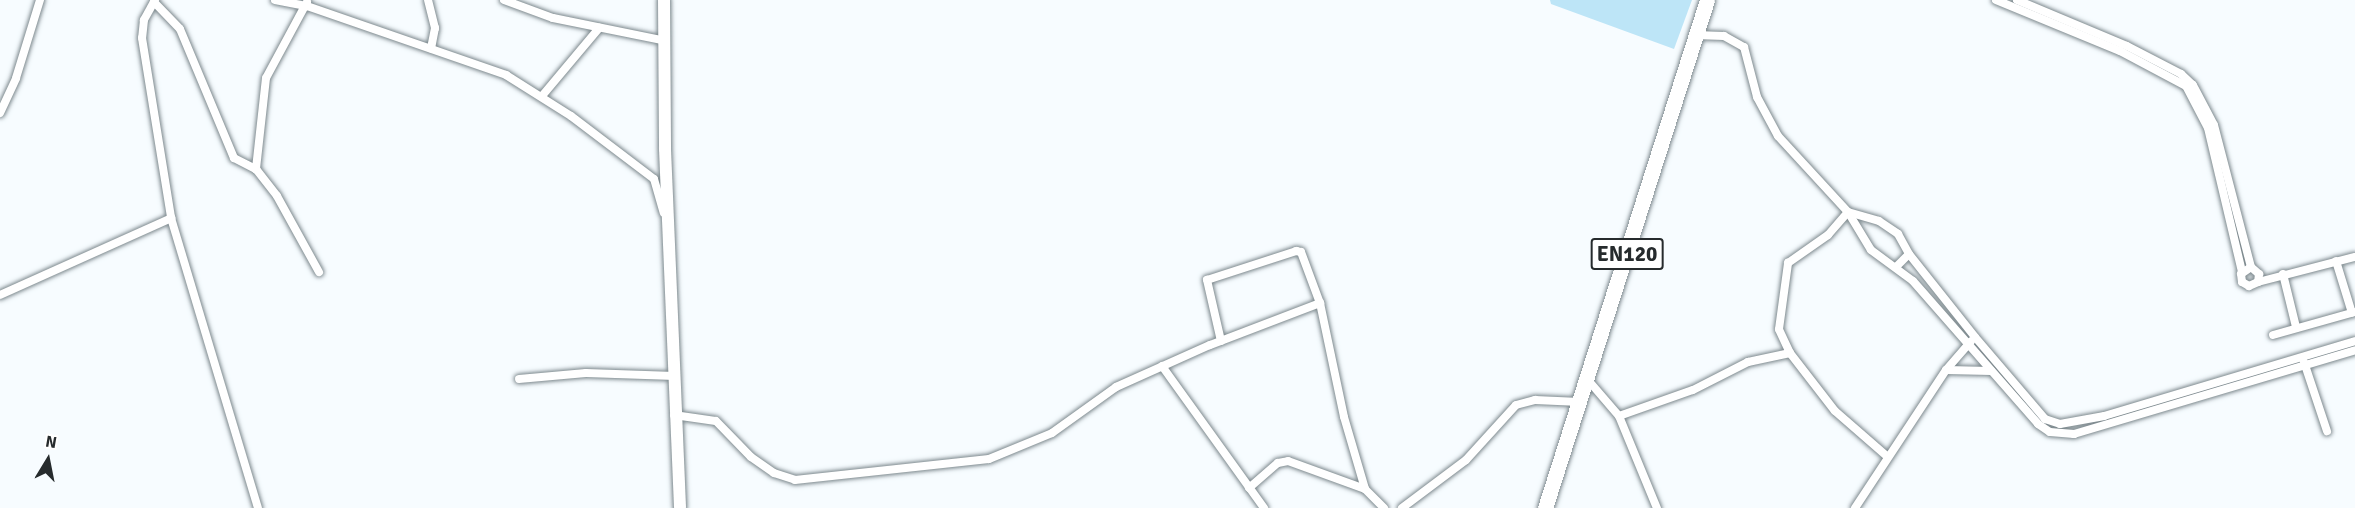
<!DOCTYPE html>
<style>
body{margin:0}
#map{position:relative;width:2355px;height:508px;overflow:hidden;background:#f7fcff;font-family:Signika,sans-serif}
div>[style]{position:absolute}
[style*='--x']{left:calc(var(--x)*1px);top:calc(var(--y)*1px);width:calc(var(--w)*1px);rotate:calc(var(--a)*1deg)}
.green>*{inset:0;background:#bde5f7}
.roads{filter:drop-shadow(0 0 2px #7d898e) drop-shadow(0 0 2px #7d898e)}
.street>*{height:8px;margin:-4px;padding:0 4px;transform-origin:4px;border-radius:4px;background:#fff}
.secondary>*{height:12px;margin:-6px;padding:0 6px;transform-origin:6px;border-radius:6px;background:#fff}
.highway>*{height:15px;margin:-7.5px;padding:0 7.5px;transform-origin:7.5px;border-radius:7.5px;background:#fff}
span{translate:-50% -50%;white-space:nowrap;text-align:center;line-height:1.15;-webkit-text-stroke:4.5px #fff;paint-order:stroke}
.shield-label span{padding:2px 4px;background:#fff;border:2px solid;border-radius:4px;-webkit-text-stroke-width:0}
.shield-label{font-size:21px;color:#262b2d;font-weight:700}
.north{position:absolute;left:18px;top:430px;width:60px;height:60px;-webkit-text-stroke:4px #fff;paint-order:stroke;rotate:10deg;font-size:16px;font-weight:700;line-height:24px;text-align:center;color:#262b2d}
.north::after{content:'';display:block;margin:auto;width:21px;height:27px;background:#262b2d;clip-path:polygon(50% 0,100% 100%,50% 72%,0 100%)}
</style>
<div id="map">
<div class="green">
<i style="clip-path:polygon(1550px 0,1692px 0,1674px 49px,1551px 4px)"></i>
</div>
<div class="roads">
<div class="street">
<i style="--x:155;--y:0;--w:23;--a:119"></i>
<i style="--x:144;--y:20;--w:18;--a:96"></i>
<i style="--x:142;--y:38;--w:182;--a:80.8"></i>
<i style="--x:171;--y:218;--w:303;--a:73.3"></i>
<i style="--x:275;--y:0;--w:33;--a:11"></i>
<i style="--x:307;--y:6;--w:211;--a:19.1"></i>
<i style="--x:506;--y:75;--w:77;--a:32.2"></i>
<i style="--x:571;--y:116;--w:104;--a:37.2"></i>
<i style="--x:654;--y:179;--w:35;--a:74"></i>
<i style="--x:428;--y:0;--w:29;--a:76"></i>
<i style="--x:435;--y:28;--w:21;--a:101"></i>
<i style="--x:504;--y:0;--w:52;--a:20.2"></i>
<i style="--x:553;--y:18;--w:115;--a:11.5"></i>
<i style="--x:1996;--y:0;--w:134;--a:22.4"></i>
<i style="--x:2120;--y:51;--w:75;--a:27.9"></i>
<i style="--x:2186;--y:86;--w:47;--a:62.4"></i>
<i style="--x:2208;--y:128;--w:148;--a:76.7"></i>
<i style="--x:2017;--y:0;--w:119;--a:22.7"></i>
<i style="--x:2127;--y:46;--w:61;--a:27.4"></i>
<i style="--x:2181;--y:74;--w:16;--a:43"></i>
<i style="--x:2193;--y:85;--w:45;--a:62.3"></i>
<i style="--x:2214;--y:125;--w:147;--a:75.4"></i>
<i style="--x:2251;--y:267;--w:11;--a:41"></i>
<i style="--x:2259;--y:274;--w:8;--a:97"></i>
<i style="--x:2258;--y:282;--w:10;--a:156"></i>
<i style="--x:2249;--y:286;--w:8;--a:-150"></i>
<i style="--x:2242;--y:282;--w:8;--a:-97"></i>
<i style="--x:2241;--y:274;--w:12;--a:-35"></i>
<i style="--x:154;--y:2;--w:37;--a:46"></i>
<i style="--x:180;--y:29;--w:140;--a:67.3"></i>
<i style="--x:234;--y:158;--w:25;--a:27"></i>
<i style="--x:307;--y:2;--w:86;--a:118.3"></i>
<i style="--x:266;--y:78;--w:92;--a:96.3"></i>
<i style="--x:256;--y:169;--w:34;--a:52"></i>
<i style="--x:277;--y:196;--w:87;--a:61.1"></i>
<i style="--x:1695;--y:35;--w:29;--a:2"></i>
<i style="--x:1724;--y:36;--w:23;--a:29"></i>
<i style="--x:1744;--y:47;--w:52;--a:75.4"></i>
<i style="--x:1757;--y:97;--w:44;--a:61.7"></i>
<i style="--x:1778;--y:136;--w:103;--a:47.4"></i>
<i style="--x:1848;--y:212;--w:44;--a:58.8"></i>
<i style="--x:1871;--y:250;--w:52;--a:36.4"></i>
<i style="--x:1913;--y:281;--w:190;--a:48.8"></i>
<i style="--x:2038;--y:424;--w:14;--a:34"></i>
<i style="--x:2050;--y:432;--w:24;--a:5"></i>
<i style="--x:2074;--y:434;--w:293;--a:-16.6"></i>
<i style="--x:542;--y:96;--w:89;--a:-50"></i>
<i style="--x:0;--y:113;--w:38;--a:-65"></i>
<i style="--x:16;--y:78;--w:82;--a:-72.9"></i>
<i style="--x:1848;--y:212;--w:32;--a:16"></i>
<i style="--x:1879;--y:221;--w:23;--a:34"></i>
<i style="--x:1898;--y:234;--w:23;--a:61"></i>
<i style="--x:1909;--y:254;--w:106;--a:51.5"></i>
<i style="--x:1975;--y:337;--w:108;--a:49.5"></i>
<i style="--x:2045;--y:419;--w:16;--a:18"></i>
<i style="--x:2060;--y:424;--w:45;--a:-10.3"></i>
<i style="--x:2104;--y:416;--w:262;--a:-16.6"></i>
<i style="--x:2336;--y:261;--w:54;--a:72.9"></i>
<i style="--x:1896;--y:267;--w:18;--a:-45"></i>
<i style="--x:2283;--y:274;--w:55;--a:76.2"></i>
<i style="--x:2258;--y:282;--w:100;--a:-14.5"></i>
<i style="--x:0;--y:295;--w:188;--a:-24.2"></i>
<i style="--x:2273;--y:335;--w:85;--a:-15.7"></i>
<i style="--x:1221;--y:341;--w:63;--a:-102.9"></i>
<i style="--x:1207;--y:280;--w:94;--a:-18"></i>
<i style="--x:1296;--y:251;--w:5;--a:11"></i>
<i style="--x:1301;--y:252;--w:54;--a:69.6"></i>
<i style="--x:1320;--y:303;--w:116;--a:78.1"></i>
<i style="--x:1344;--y:417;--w:75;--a:73.7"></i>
<i style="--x:1790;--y:353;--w:26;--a:-115"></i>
<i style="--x:1779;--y:329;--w:67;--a:-82.2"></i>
<i style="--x:1788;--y:263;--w:49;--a:-35"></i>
<i style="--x:1828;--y:235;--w:30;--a:-49"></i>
<i style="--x:2304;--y:362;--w:73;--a:71.6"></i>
<i style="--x:1162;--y:366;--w:175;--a:54.3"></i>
<i style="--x:1946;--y:370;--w:45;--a:1.3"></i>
<i style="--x:519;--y:379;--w:67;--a:-5.1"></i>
<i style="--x:586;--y:373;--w:89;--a:1.9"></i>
<i style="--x:1588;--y:380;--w:48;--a:49.3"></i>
<i style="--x:1619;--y:416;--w:100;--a:67.6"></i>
<i style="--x:674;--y:415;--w:42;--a:8.1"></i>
<i style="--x:716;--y:421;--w:50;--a:45.8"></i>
<i style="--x:751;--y:457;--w:28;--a:35"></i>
<i style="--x:774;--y:473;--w:22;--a:18"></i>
<i style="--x:795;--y:480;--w:195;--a:-6.2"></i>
<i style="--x:989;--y:459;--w:68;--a:-22.4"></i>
<i style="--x:1052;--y:433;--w:79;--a:-35.7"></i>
<i style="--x:1116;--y:387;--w:103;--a:-24.1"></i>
<i style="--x:1210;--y:345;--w:118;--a:-20.9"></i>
<i style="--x:1619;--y:416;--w:78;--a:-19.4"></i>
<i style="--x:1693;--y:390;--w:62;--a:-27"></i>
<i style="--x:1748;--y:362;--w:43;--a:-12.1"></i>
<i style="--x:1790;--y:353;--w:73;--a:52.2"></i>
<i style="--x:1835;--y:411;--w:70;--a:41"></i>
<i style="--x:1249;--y:488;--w:38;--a:-41"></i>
<i style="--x:1278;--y:463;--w:10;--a:-11"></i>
<i style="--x:1288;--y:461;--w:82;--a:20"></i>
<i style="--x:1365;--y:489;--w:27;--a:45"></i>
<i style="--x:1402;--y:508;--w:80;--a:-36.9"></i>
<i style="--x:1466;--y:460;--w:74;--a:-47.7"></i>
<i style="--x:1516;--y:405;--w:20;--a:-15"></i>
<i style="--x:1535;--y:400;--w:45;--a:2.5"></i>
<i style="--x:1855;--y:508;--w:165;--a:-56.6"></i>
<i style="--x:1946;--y:370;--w:38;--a:-49"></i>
</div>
<div class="secondary">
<i style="--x:664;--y:0;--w:149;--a:89.6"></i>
<i style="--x:665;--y:149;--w:359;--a:87.6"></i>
</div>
<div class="highway">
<i style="--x:1545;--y:508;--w:533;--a:-72.31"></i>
</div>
</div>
<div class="shield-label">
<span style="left:1627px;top:254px">EN120</span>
</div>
<div class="north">N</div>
</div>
